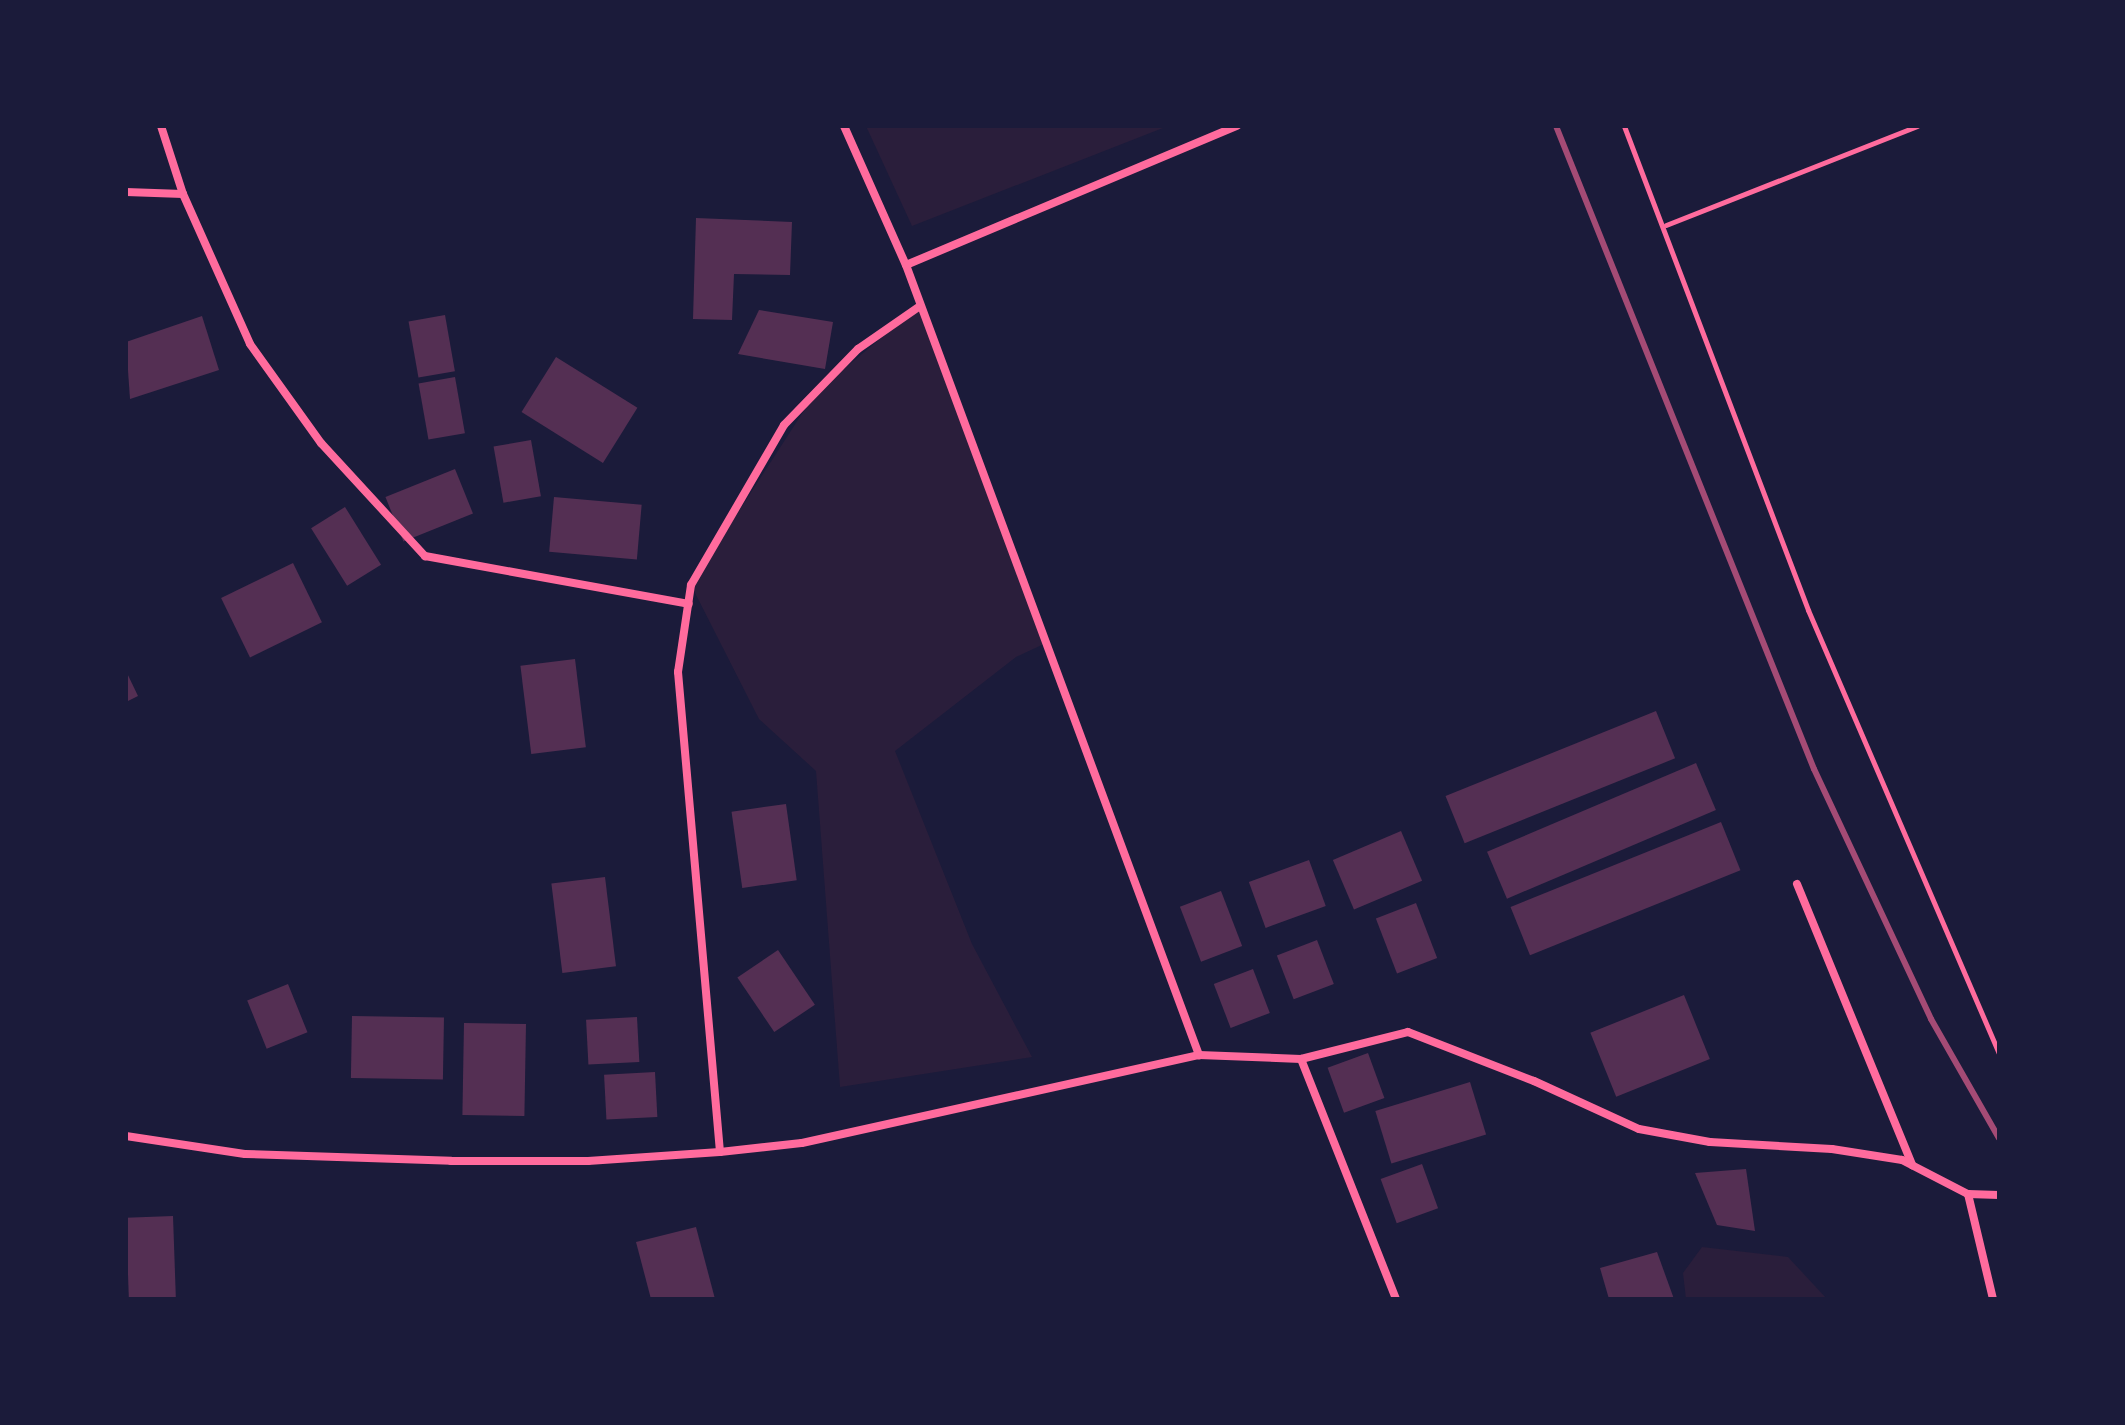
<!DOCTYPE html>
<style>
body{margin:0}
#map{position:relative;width:2125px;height:1425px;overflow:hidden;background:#1b1b3a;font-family:"Roboto Condensed",sans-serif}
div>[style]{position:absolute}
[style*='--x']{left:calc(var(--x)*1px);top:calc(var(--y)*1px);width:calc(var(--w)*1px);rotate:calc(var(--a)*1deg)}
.green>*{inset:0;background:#2a1e3b}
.building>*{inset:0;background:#542f53;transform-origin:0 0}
.path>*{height:5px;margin:-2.5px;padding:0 2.5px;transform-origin:2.5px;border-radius:2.5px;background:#ff6b9d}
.minor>*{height:8px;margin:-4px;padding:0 4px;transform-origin:4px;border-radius:4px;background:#ff6b9d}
.rail>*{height:6px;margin:-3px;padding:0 3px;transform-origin:3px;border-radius:3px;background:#a44b75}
span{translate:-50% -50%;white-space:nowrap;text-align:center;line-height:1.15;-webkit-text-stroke:8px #1b1b3a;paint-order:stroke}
.frame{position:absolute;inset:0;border:128px solid #1b1b3a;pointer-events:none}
</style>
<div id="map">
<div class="green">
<i style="clip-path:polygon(866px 126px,1168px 126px,912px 226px)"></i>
<i style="clip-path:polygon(920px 306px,1046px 643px,1016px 657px,895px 751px,972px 944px,1032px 1057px,840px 1087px,816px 771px,759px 719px,691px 585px,816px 392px)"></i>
<i style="clip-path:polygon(1702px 1247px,1788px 1257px,1827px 1299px,1686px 1299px,1683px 1273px)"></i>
</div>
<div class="building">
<i style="clip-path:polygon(696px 218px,792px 222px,790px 275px,734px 274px,732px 320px,693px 319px)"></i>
<i style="clip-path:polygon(759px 310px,833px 322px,825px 369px,738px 354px)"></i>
<i style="left:445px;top:315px;width:57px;height:37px;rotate:80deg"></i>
<i style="clip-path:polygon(202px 316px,219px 370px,130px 399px,126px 342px)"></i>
<i style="left:556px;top:357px;width:96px;height:65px;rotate:32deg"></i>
<i style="left:455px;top:377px;width:57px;height:37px;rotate:80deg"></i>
<i style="left:531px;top:440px;width:57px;height:38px;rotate:80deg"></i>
<i style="left:455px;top:469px;width:48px;height:75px;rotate:68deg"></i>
<i style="left:554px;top:497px;width:88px;height:55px;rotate:5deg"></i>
<i style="left:345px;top:507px;width:68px;height:40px;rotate:58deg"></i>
<i style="left:293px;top:563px;width:66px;height:80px;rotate:64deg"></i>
<i style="left:575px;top:659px;width:89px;height:55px;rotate:83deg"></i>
<i style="clip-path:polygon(126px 671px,138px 696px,126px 702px)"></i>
<i style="left:1656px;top:711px;width:51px;height:227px;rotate:68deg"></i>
<i style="left:1696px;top:763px;width:51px;height:227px;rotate:67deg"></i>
<i style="left:786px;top:804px;width:77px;height:55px;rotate:82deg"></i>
<i style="left:1721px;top:822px;width:52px;height:227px;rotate:68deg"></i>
<i style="left:1401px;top:831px;width:54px;height:74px;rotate:67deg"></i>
<i style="left:1309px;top:860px;width:49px;height:64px;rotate:70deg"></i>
<i style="left:605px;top:877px;width:90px;height:54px;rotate:83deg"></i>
<i style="left:1221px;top:891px;width:59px;height:44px;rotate:69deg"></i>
<i style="left:1416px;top:903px;width:59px;height:43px;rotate:69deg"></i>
<i style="left:1317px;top:940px;width:47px;height:43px;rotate:69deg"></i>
<i style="left:778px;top:950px;width:66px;height:49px;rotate:56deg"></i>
<i style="left:1253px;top:969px;width:47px;height:42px;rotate:69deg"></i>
<i style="left:288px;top:984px;width:52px;height:44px;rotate:68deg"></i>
<i style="left:1684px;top:995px;width:69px;height:101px;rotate:68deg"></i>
<i style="left:352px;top:1016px;width:92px;height:62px;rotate:1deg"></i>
<i style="left:637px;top:1017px;width:45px;height:51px;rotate:87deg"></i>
<i style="left:464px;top:1023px;width:62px;height:92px;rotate:1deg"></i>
<i style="left:1368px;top:1053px;width:48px;height:43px;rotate:70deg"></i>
<i style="left:655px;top:1072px;width:45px;height:51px;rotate:87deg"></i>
<i style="left:1470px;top:1082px;width:55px;height:99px;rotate:73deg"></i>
<i style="left:1422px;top:1164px;width:47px;height:44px;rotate:70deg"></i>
<i style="clip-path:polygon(1746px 1169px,1755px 1231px,1717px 1225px,1695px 1173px)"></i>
<i style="left:173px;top:1216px;width:83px;height:47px;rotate:88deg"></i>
<i style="clip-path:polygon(696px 1227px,715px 1299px,651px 1299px,636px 1242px)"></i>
<i style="clip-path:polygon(1657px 1252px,1674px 1299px,1609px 1299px,1600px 1268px)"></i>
</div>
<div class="path">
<i style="--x:1624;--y:126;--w:518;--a:69.18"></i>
<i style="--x:1808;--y:610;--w:482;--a:66.7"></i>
<i style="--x:1666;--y:225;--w:270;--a:-21.5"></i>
</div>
<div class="minor">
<i style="--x:161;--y:126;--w:71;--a:72.1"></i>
<i style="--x:183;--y:194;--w:164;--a:65.9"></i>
<i style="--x:250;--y:344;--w:122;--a:54.4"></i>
<i style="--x:321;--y:443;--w:154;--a:47.4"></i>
<i style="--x:425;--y:556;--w:268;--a:10.3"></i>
<i style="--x:844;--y:126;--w:152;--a:66"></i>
<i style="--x:906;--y:265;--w:843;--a:69.65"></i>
<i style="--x:126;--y:192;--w:57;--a:2"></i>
<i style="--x:906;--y:265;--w:359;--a:-22.8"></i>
<i style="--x:1797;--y:884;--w:304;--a:67.7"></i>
<i style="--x:1301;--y:1059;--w:258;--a:68.4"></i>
<i style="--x:126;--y:1136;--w:120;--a:8.6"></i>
<i style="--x:245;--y:1154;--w:206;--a:1.9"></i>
<i style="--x:451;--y:1161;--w:137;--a:0"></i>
<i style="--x:588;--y:1161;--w:132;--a:-3.9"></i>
<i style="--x:720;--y:1152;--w:82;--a:-6.3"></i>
<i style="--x:802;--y:1143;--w:407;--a:-12.5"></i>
<i style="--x:1199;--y:1055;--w:102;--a:2.2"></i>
<i style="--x:1301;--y:1059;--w:110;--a:-14.2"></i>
<i style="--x:1408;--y:1032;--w:135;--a:21.3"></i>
<i style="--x:1534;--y:1081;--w:115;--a:24.6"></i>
<i style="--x:1639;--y:1129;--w:72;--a:10.4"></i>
<i style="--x:1710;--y:1142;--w:122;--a:3.3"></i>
<i style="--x:1832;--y:1149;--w:71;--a:8.9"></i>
<i style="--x:1902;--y:1160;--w:74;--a:27.3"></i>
<i style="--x:1968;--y:1194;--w:31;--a:2"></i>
<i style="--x:720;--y:1152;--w:482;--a:-95"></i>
<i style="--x:678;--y:672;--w:88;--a:-81.5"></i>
<i style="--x:691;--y:585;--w:185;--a:-59.8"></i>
<i style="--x:784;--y:425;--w:106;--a:-45.8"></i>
<i style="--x:858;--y:349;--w:75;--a:-34.7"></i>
<i style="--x:1968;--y:1194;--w:108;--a:76.6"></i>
</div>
<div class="rail">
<i style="--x:1556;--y:126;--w:693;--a:68.14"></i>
<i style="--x:1814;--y:769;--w:276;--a:64.9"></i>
<i style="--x:1931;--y:1019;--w:137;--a:60.3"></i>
</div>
<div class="frame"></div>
</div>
